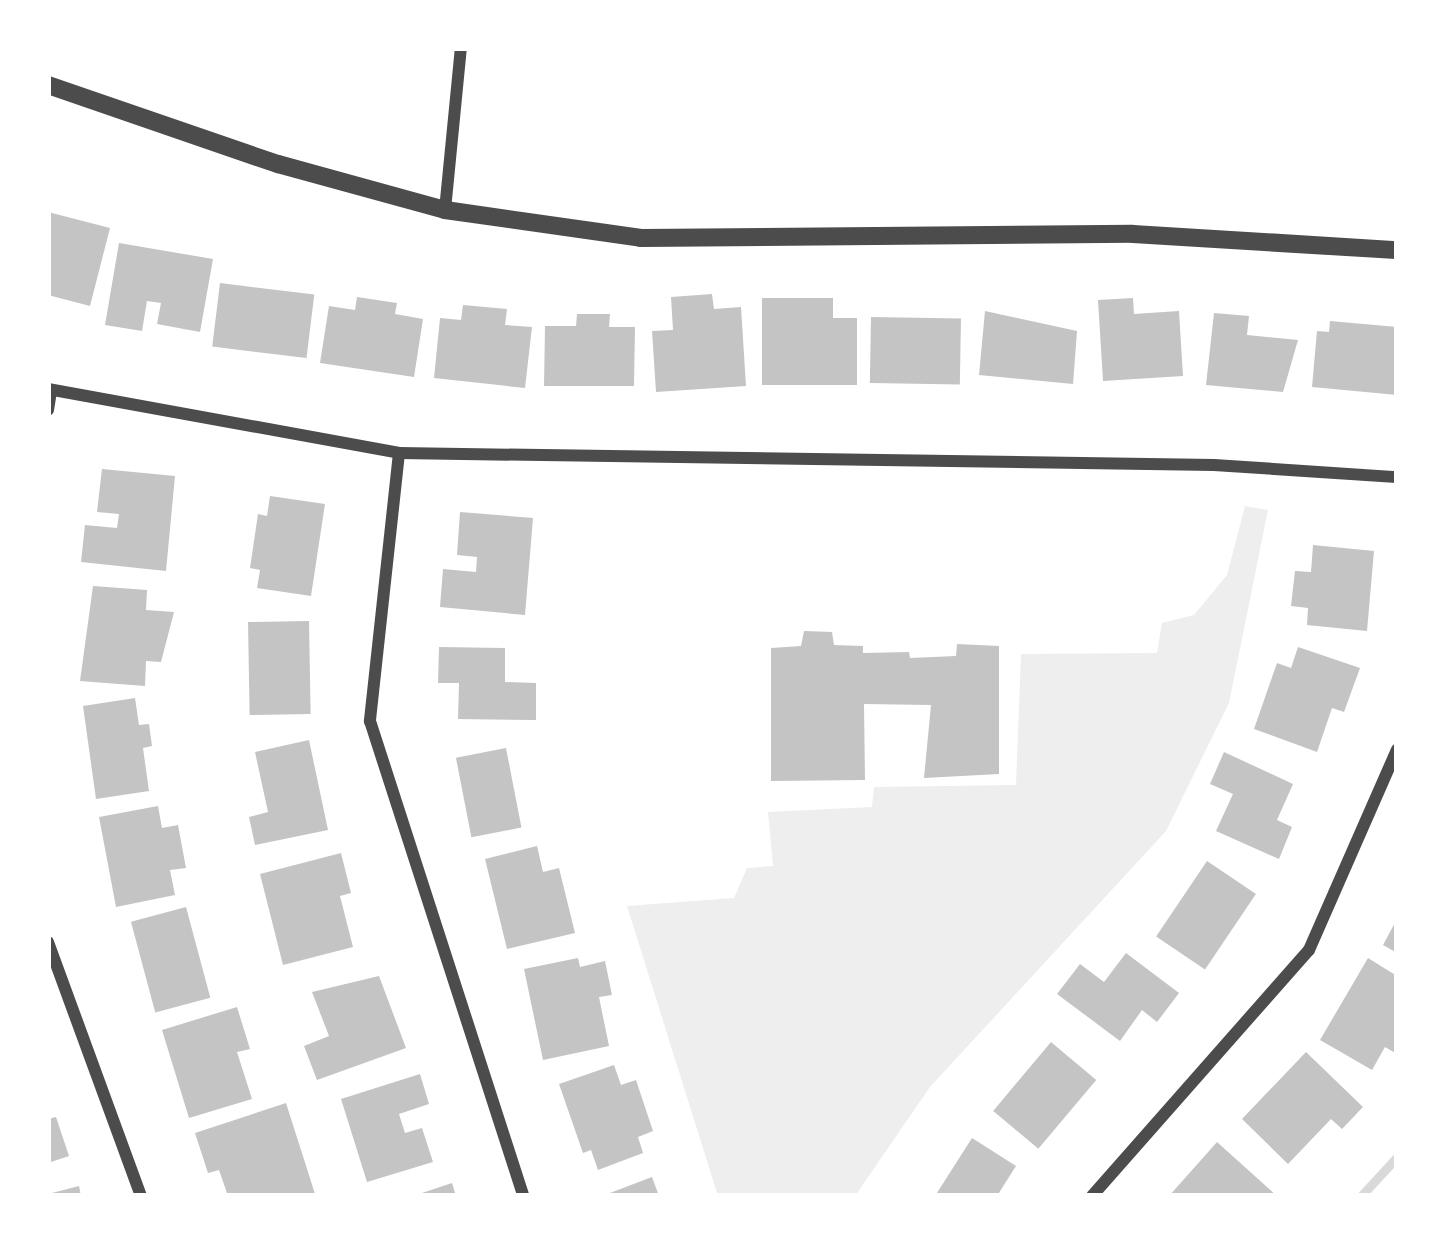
<!DOCTYPE html>
<style>
body{margin:0}
#map{position:relative;width:1445px;height:1244px;overflow:hidden;background:#fff;font-family:"PT Serif",serif}
div>[style]{position:absolute}
[style*='--x']{left:calc(var(--x)*1px);top:calc(var(--y)*1px);width:calc(var(--w)*1px);rotate:calc(var(--a)*1deg)}
.green>*{inset:0;background:#eee}
.stream>*{height:9px;margin:-4.5px;padding:0 4.5px;transform-origin:4.5px;border-radius:4.5px;background:#d9d9d9}
.building>*{inset:0;background:#c4c4c4;transform-origin:0 0}
.minor>*{height:12px;margin:-6px;padding:0 6px;transform-origin:6px;border-radius:6px;background:#4c4c4c}
.tertiary>*{height:18px;margin:-9px;padding:0 9px;transform-origin:9px;border-radius:9px;background:#4c4c4c}
span{translate:-50% -50%;white-space:nowrap;text-align:center;line-height:1.15;-webkit-text-stroke:12px #fff;paint-order:stroke}
.frame{position:absolute;inset:0;border:51px solid #fff;pointer-events:none}
</style>
<div id="map">
<div class="green">
<i style="clip-path:polygon(1245px 506px,1268px 510px,1229px 703px,1166px 831px,930px 1087px,855px 1196px,718px 1196px,627px 906px,734px 898px,747px 868px,773px 866px,768px 812px,872px 807px,874px 787px,1016px 785px,1021px 654px,1157px 653px,1162px 623px,1194px 615px,1227px 575px)"></i>
</div>
<div class="stream">
<i style="--x:1361;--y:1196;--w:53;--a:-47.3"></i>
</div>
<div class="building">
<i style="clip-path:polygon(48px 212px,110px 228px,90px 306px,48px 295px)"></i>
<i style="clip-path:polygon(119px 243px,213px 259px,200px 332px,157px 324px,161px 303px,147px 301px,142px 331px,105px 325px)"></i>
<i style="left:220px;top:283px;width:95px;height:64px;rotate:7deg"></i>
<i style="clip-path:polygon(712px 294px,714px 309px,741px 307px,746px 386px,656px 392px,652px 331px,673px 330px,671px 297px)"></i>
<i style="clip-path:polygon(357px 297px,397px 303px,395px 314px,423px 319px,414px 377px,320px 363px,329px 306px,355px 310px)"></i>
<i style="clip-path:polygon(762px 298px,833px 298px,833px 318px,857px 318px,857px 385px,762px 385px)"></i>
<i style="clip-path:polygon(1133px 298px,1134px 314px,1179px 311px,1183px 376px,1103px 381px,1098px 300px)"></i>
<i style="clip-path:polygon(463px 305px,507px 309px,505px 325px,532px 327px,525px 388px,434px 378px,440px 318px,461px 320px)"></i>
<i style="clip-path:polygon(985px 311px,1077px 331px,1073px 384px,979px 375px)"></i>
<i style="clip-path:polygon(1214px 313px,1249px 316px,1247px 335px,1298px 340px,1283px 392px,1206px 385px)"></i>
<i style="clip-path:polygon(577px 314px,610px 314px,609px 327px,635px 327px,634px 386px,544px 386px,545px 326px,576px 326px)"></i>
<i style="left:871px;top:317px;width:90px;height:66px;rotate:1deg"></i>
<i style="clip-path:polygon(1330px 321px,1397px 327px,1397px 395px,1312px 387px,1317px 331px,1329px 332px)"></i>
<i style="clip-path:polygon(102px 469px,175px 476px,166px 571px,81px 562px,85px 525px,117px 528px,119px 514px,97px 512px)"></i>
<i style="clip-path:polygon(270px 496px,325px 504px,311px 596px,257px 588px,260px 570px,250px 568px,258px 514px,267px 516px)"></i>
<i style="clip-path:polygon(460px 512px,533px 518px,525px 615px,440px 607px,443px 569px,476px 572px,477px 557px,457px 555px)"></i>
<i style="clip-path:polygon(1313px 545px,1374px 551px,1367px 631px,1307px 625px,1308px 608px,1291px 606px,1295px 571px,1311px 572px)"></i>
<i style="clip-path:polygon(93px 586px,147px 590px,146px 610px,174px 612px,161px 662px,146px 661px,145px 686px,80px 681px)"></i>
<i style="left:309px;top:621px;width:93px;height:61px;rotate:89deg"></i>
<i style="clip-path:polygon(804px 631px,832px 632px,834px 645px,863px 646px,863px 653px,909px 652px,910px 658px,956px 656px,957px 644px,999px 646px,999px 774px,924px 778px,931px 705px,864px 704px,865px 780px,771px 781px,771px 648px,801px 646px)"></i>
<i style="clip-path:polygon(439px 647px,505px 648px,505px 682px,536px 683px,536px 720px,458px 719px,459px 683px,438px 683px)"></i>
<i style="clip-path:polygon(1298px 647px,1360px 668px,1344px 712px,1332px 708px,1317px 752px,1254px 729px,1277px 663px,1291px 668px)"></i>
<i style="clip-path:polygon(135px 698px,139px 725px,149px 724px,152px 746px,143px 748px,149px 791px,96px 799px,83px 706px)"></i>
<i style="clip-path:polygon(309px 740px,328px 830px,255px 845px,249px 817px,268px 812px,255px 752px)"></i>
<i style="left:506px;top:748px;width:81px;height:51px;rotate:79deg"></i>
<i style="clip-path:polygon(1224px 752px,1293px 784px,1277px 820px,1292px 827px,1279px 859px,1216px 831px,1233px 794px,1210px 784px)"></i>
<i style="clip-path:polygon(158px 806px,162px 828px,178px 825px,186px 868px,170px 870px,175px 895px,116px 907px,99px 817px)"></i>
<i style="clip-path:polygon(537px 846px,543px 872px,559px 868px,575px 933px,507px 949px,485px 859px)"></i>
<i style="clip-path:polygon(341px 853px,351px 893px,340px 896px,353px 947px,283px 965px,260px 874px)"></i>
<i style="left:1207px;top:861px;width:59px;height:91px;rotate:34deg"></i>
<i style="left:186px;top:907px;width:94px;height:57px;rotate:75deg"></i>
<i style="clip-path:polygon(1397px 919px,1397px 953px,1383px 945px)"></i>
<i style="clip-path:polygon(1126px 953px,1179px 993px,1157px 1022px,1142px 1010px,1120px 1041px,1057px 994px,1080px 964px,1104px 982px)"></i>
<i style="clip-path:polygon(578px 958px,580px 967px,605px 961px,612px 995px,599px 997px,609px 1046px,543px 1060px,524px 969px)"></i>
<i style="clip-path:polygon(1368px 958px,1397px 976px,1397px 1054px,1385px 1047px,1372px 1070px,1320px 1040px)"></i>
<i style="clip-path:polygon(379px 976px,406px 1048px,317px 1080px,304px 1046px,329px 1036px,312px 992px)"></i>
<i style="clip-path:polygon(237px 1007px,250px 1049px,237px 1052px,252px 1099px,189px 1118px,162px 1030px)"></i>
<i style="left:1051px;top:1042px;width:59px;height:90px;rotate:40deg"></i>
<i style="clip-path:polygon(1306px 1052px,1363px 1107px,1342px 1129px,1331px 1119px,1288px 1164px,1242px 1119px)"></i>
<i style="clip-path:polygon(614px 1065px,621px 1085px,636px 1080px,653px 1131px,638px 1137px,643px 1153px,598px 1170px,591px 1150px,583px 1153px,559px 1084px)"></i>
<i style="clip-path:polygon(420px 1074px,429px 1104px,399px 1114px,405px 1133px,422px 1128px,433px 1162px,367px 1182px,341px 1099px)"></i>
<i style="clip-path:polygon(286px 1103px,315px 1194px,228px 1196px,219px 1170px,208px 1173px,195px 1133px)"></i>
<i style="clip-path:polygon(56px 1117px,69px 1156px,48px 1163px,48px 1119px)"></i>
<i style="clip-path:polygon(972px 1138px,1016px 1166px,997px 1196px,935px 1196px)"></i>
<i style="clip-path:polygon(1217px 1142px,1277px 1196px,1169px 1196px)"></i>
<i style="clip-path:polygon(652px 1177px,659px 1196px,602px 1196px)"></i>
<i style="clip-path:polygon(452px 1183px,456px 1196px,416px 1196px,416px 1195px)"></i>
<i style="clip-path:polygon(79px 1186px,81px 1196px,48px 1196px,48px 1194px)"></i>
</div>
<div class="minor">
<i style="--x:445;--y:210;--w:163;--a:-84.4"></i>
<i style="--x:48;--y:389;--w:357;--a:10.3"></i>
<i style="--x:399;--y:453;--w:815;--a:0.84"></i>
<i style="--x:1214;--y:465;--w:183;--a:3.8"></i>
<i style="--x:48;--y:410;--w:19;--a:-81"></i>
<i style="--x:399;--y:453;--w:270;--a:96.2"></i>
<i style="--x:370;--y:721;--w:499;--a:72.1"></i>
<i style="--x:48;--y:942;--w:270;--a:69.9"></i>
<i style="--x:1092;--y:1196;--w:328;--a:-48.6"></i>
<i style="--x:1309;--y:950;--w:219;--a:-66.3"></i>
</div>
<div class="tertiary">
<i style="--x:48;--y:85;--w:243;--a:19"></i>
<i style="--x:278;--y:164;--w:173;--a:15.4"></i>
<i style="--x:445;--y:210;--w:198;--a:8.1"></i>
<i style="--x:641;--y:238;--w:492;--a:-0.5"></i>
<i style="--x:1133;--y:234;--w:264;--a:3.5"></i>
</div>
<div class="frame"></div>
</div>
